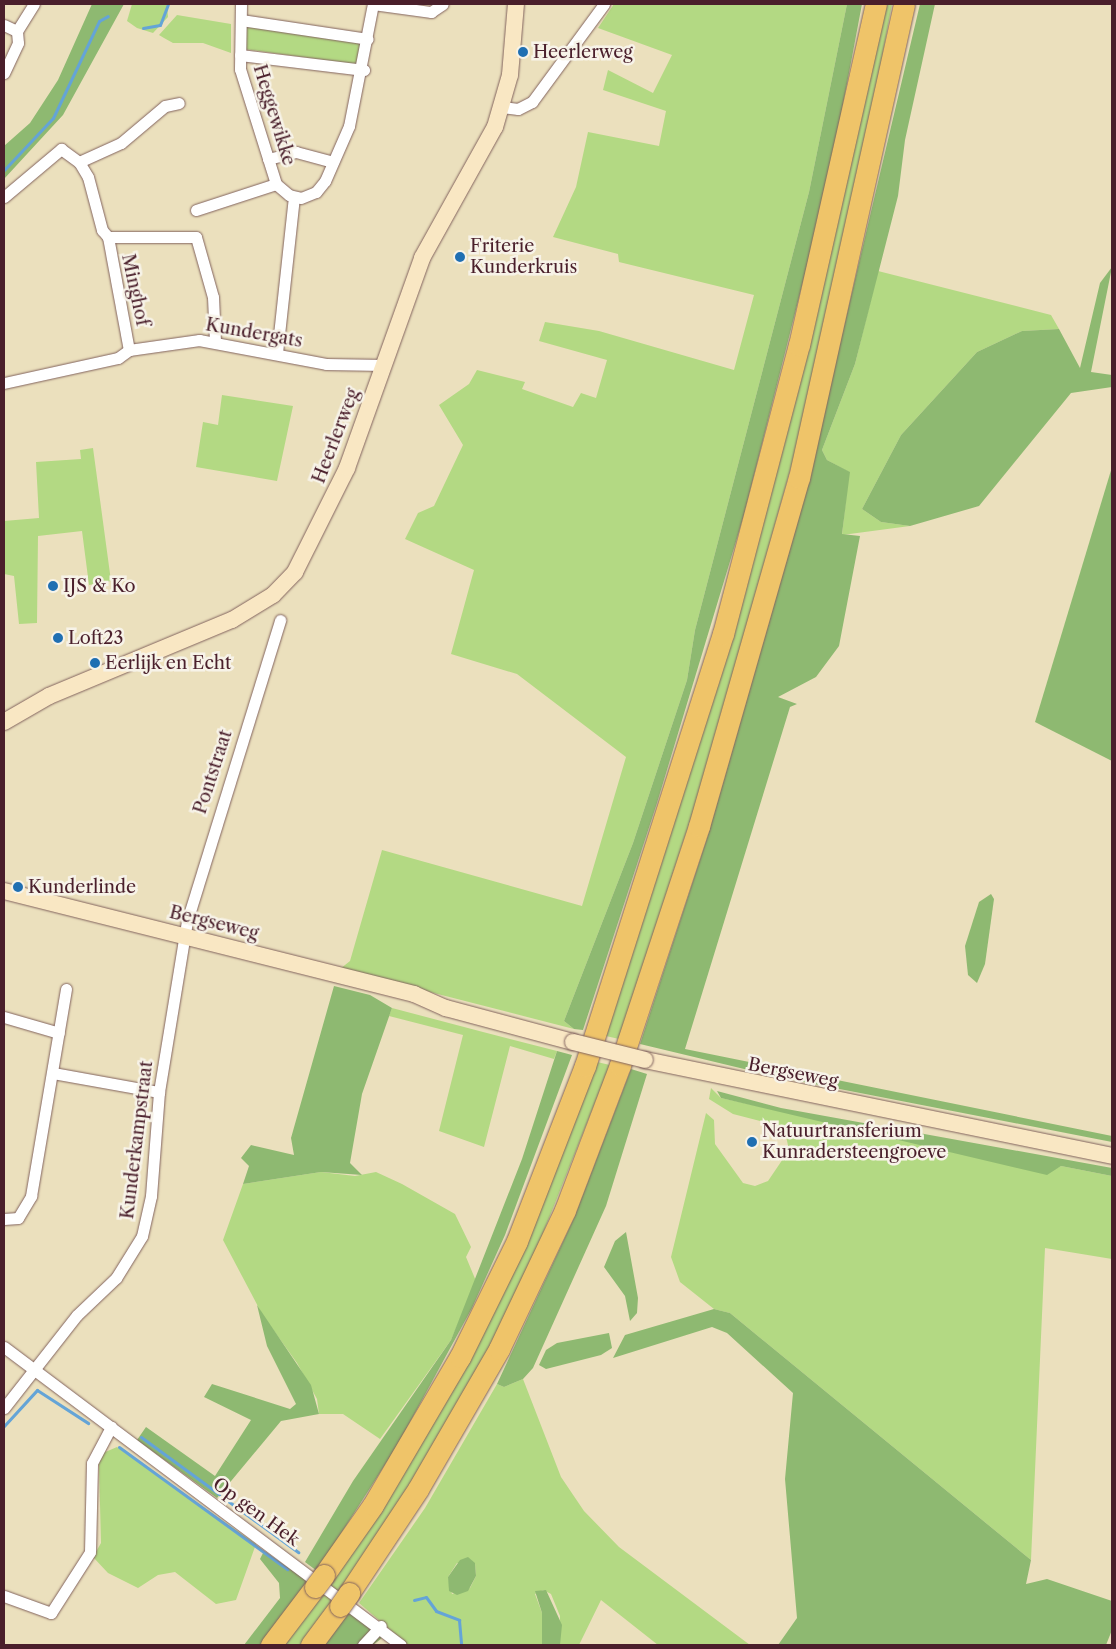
<!DOCTYPE html>
<style>
body{margin:0}
#map{position:relative;width:1116px;height:1649px;overflow:hidden;background:#ebe0bd;font-family:"Libre Caslon Text",serif}
div>[style]{position:absolute}
[style*='--x']{left:calc(var(--x)*1px);top:calc(var(--y)*1px);width:calc(var(--w)*1px);rotate:calc(var(--a)*1deg)}
.green>*{inset:0;background:#b3d983;transform-origin:0 0}
.forest>*{inset:0;background:#8eb971}
.stream>*{height:3px;margin:-1.5px;padding:0 1.5px;transform-origin:1.5px;border-radius:1.5px;background:#64a4d7}
.roads{filter:drop-shadow(0 0 1px #82635e) drop-shadow(0 0 1px #82635e)}
.street>*{height:11px;margin:-5.5px;padding:0 5.5px;transform-origin:5.5px;border-radius:5.5px;background:#fff}
.secondary>*{height:16px;margin:-8px;padding:0 8px;transform-origin:8px;border-radius:8px;background:#f9e7c3}
.highway>*{height:21px;margin:-10.5px;padding:0 10.5px;transform-origin:10.5px;border-radius:10.5px;background:#efc469}
.bridges{filter:drop-shadow(0 0 1px #82635e) drop-shadow(0 0 1px #82635e)}
.secondary-bridge>*{height:16px;margin:-8px;padding:0 8px;transform-origin:8px;border-radius:8px;background:#f9e7c3}
.highway-bridge>*{height:21px;margin:-10.5px;padding:0 10.5px;transform-origin:10.5px;border-radius:10.5px;background:#efc469}
.dots>*{width:14px;height:14px;translate:-50% -50%;box-sizing:border-box;border:2px solid #f7f3e8;border-radius:50%}
span{translate:-50% -50%;white-space:nowrap;text-align:center;line-height:1.15;-webkit-text-stroke:5px #f7f3e8;paint-order:stroke}
.poi-label{font-size:18px;color:#4a1f2b}
.left{translate:0 -50%;text-align:left}
.street-label{font-size:18px;color:#4a1f2b}
.frame{position:absolute;inset:0;border:5px solid #4a1f2b;pointer-events:none}
</style>
<div id="map">
<div class="green">
<i style="clip-path:polygon(132px 4px,167px 4px,168px 17px,153px 33px,137px 28px,127px 21px)"></i>
<i style="clip-path:polygon(614px 4px,847px 4px,809px 192px,695px 630px,687px 680px,633px 843px,564px 1021px,574px 1029px,340px 969px,350px 961px,382px 850px,582px 906px,626px 757px,517px 674px,451px 654px,474px 570px,405px 539px,418px 513px,434px 506px,463px 445px,439px 405px,469px 384px,477px 370px,525px 382px,522px 389px,573px 407px,581px 393px,596px 398px,607px 360px,539px 341px,545px 322px,599px 331px,734px 370px,754px 295px,619px 262px,618px 254px,553px 237px,576px 187px,588px 132px,659px 146px,666px 111px,603px 90px,608px 70px,653px 93px,672px 55px,598px 28px)"></i>
<i style="clip-path:polygon(883px 4px,892px 4px,870px 123px,807px 410px,705px 775px,619px 1039px,606px 1036px,704px 726px)"></i>
<i style="clip-path:polygon(177px 15px,231px 24px,231px 53px,203px 43px,173px 43px,164px 38px,159px 35px)"></i>
<i style="left:246px;top:26px;width:116px;height:23px;rotate:8deg"></i>
<i style="clip-path:polygon(878px 271px,1051px 315px,1059px 329px,1022px 331px,977px 352px,901px 435px,862px 509px,881px 522px,910px 526px,842px 535px,849px 472px,827px 460px,822px 450px,855px 364px)"></i>
<i style="clip-path:polygon(222px 395px,293px 406px,277px 481px,196px 467px,203px 422px,218px 425px)"></i>
<i style="clip-path:polygon(93px 448px,111px 581px,89px 585px,82px 531px,38px 536px,37px 623px,19px 624px,14px 576px,4px 574px,4px 521px,39px 518px,36px 462px,81px 459px,80px 450px)"></i>
<i style="clip-path:polygon(392px 1008px,483px 1032px,557px 1051px,554px 1059px,510px 1046px,484px 1147px,439px 1131px,463px 1035px,389px 1016px)"></i>
<i style="clip-path:polygon(597px 1062px,610px 1065px,520px 1291px,426px 1465px,302px 1645px,279px 1645px,525px 1243px)"></i>
<i style="clip-path:polygon(711px 1088px,721px 1098px,1051px 1171px,1061px 1166px,1112px 1176px,1112px 1259px,1045px 1248px,1031px 1560px,730px 1313px,714px 1309px,680px 1282px,671px 1257px,706px 1113px,714px 1120px,715px 1144px,743px 1183px,755px 1186px,768px 1181px,789px 1150px,784px 1127px,733px 1114px,709px 1099px)"></i>
<i style="clip-path:polygon(321px 1172px,355px 1176px,376px 1172px,402px 1184px,455px 1214px,471px 1247px,466px 1257px,476px 1281px,451px 1340px,380px 1439px,343px 1414px,319px 1414px,317px 1399px,297px 1363px,262px 1314px,223px 1240px,243px 1184px)"></i>
<i style="clip-path:polygon(evenodd,523px 1379px,561px 1477px,584px 1511px,619px 1547px,750px 1645px,658px 1645px,601px 1600px,579px 1645px,560px 1645px,560px 1616px,551px 1594px,543px 1590px,535px 1594px,542px 1613px,542px 1645px,408px 1645px,359px 1603px,425px 1508px,497px 1384px,504px 1387px,523px 1379px,457px 1563px,475px 1563px,476px 1576px,470px 1588px,452px 1594px,448px 1577px,457px 1563px)"></i>
<i style="clip-path:polygon(117px 1447px,256px 1544px,236px 1600px,216px 1604px,175px 1572px,158px 1575px,138px 1588px,108px 1573px,93px 1557px,101px 1543px,99px 1464px,103px 1453px)"></i>
</div>
<div class="forest">
<i style="clip-path:polygon(92px 4px,124px 4px,63px 115px,4px 179px,4px 146px,30px 123px,58px 80px)"></i>
<i style="clip-path:polygon(847px 4px,862px 4px,829px 179px,744px 515px,657px 803px,583px 1030px,574px 1029px,564px 1021px,633px 843px,687px 680px,695px 630px,809px 192px)"></i>
<i style="clip-path:polygon(920px 4px,935px 4px,905px 140px,898px 196px,855px 364px,822px 450px,827px 460px,850px 472px,842px 534px,860px 536px,839px 646px,816px 677px,778px 697px,797px 704px,790px 707px,685px 1049px,1112px 1136px,1112px 1142px,778px 1077px,640px 1044px,708px 835px,799px 517px)"></i>
<i style="clip-path:polygon(1112px 267px,1091px 372px,1112px 375px,1112px 387px,1071px 393px,979px 506px,910px 526px,881px 522px,862px 509px,901px 435px,977px 352px,1022px 331px,1059px 329px,1080px 368px,1100px 283px)"></i>
<i style="clip-path:polygon(1112px 467px,1112px 761px,1035px 722px)"></i>
<i style="clip-path:polygon(991px 894px,994px 899px,985px 964px,977px 983px,968px 975px,965px 946px,979px 902px)"></i>
<i style="clip-path:polygon(334px 986px,370px 995px,392px 1008px,362px 1094px,350px 1163px,362px 1175px,321px 1172px,243px 1184px,249px 1166px,241px 1158px,251px 1145px,294px 1155px,291px 1138px)"></i>
<i style="clip-path:polygon(557px 1051px,572px 1055px,505px 1235px,472px 1308px,397px 1446px,317px 1571px,305px 1562px,353px 1481px,451px 1340px,522px 1159px)"></i>
<i style="clip-path:polygon(631px 1069px,647px 1074px,606px 1206px,533px 1368px,523px 1379px,504px 1387px,497px 1384px,574px 1218px)"></i>
<i style="clip-path:polygon(717px 1091px,781px 1108px,1112px 1168px,1112px 1176px,1061px 1166px,1047px 1175px,721px 1098px)"></i>
<i style="clip-path:polygon(626px 1232px,638px 1298px,637px 1313px,630px 1321px,625px 1296px,604px 1267px,615px 1241px)"></i>
<i style="clip-path:polygon(257px 1305px,311px 1385px,319px 1414px,281px 1421px,217px 1498px,137px 1440px,146px 1427px,215px 1476px,251px 1420px,204px 1397px,212px 1384px,290px 1409px,296px 1404px,267px 1346px)"></i>
<i style="clip-path:polygon(714px 1309px,730px 1313px,1031px 1560px,1026px 1584px,1047px 1579px,1112px 1601px,1112px 1630px,1106px 1645px,778px 1645px,797px 1618px,785px 1479px,793px 1393px,727px 1333px,712px 1327px,613px 1358px,625px 1335px)"></i>
<i style="clip-path:polygon(609px 1333px,612px 1348px,601px 1355px,546px 1369px,539px 1365px,546px 1350px,557px 1343px)"></i>
<i style="clip-path:polygon(264px 1551px,309px 1582px,260px 1645px,244px 1645px,280px 1598px,279px 1583px,260px 1559px)"></i>
<i style="clip-path:polygon(468px 1557px,475px 1563px,476px 1576px,468px 1591px,457px 1595px,449px 1591px,448px 1577px,460px 1560px)"></i>
<i style="clip-path:polygon(546px 1590px,562px 1625px,560px 1645px,542px 1645px,542px 1613px,535px 1591px)"></i>
<i style="clip-path:polygon(351px 1610px,382px 1638px,373px 1645px,325px 1645px)"></i>
</div>
<div class="stream">
<i style="--x:143;--y:28;--w:17;--a:-10"></i>
<i style="--x:160;--y:25;--w:22;--a:-69"></i>
<i style="--x:4;--y:170;--w:71;--a:-46.7"></i>
<i style="--x:53;--y:118;--w:107;--a:-64.6"></i>
<i style="--x:99;--y:21;--w:10;--a:-29"></i>
<i style="--x:4;--y:1426;--w:49;--a:-47.5"></i>
<i style="--x:37;--y:1390;--w:61;--a:32.9"></i>
<i style="--x:141;--y:1437;--w:97;--a:36.2"></i>
<i style="--x:119;--y:1447;--w:208;--a:36"></i>
<i style="--x:228;--y:1501;--w:87;--a:36.1"></i>
<i style="--x:414;--y:1600;--w:12;--a:-14"></i>
<i style="--x:426;--y:1597;--w:17;--a:54"></i>
<i style="--x:436;--y:1611;--w:25;--a:21"></i>
<i style="--x:459;--y:1620;--w:25;--a:85"></i>
</div>
<div class="roads">
<div class="street">
<i style="--x:241;--y:4;--w:65;--a:90.9"></i>
<i style="--x:240;--y:69;--w:121;--a:72.6"></i>
<i style="--x:276;--y:184;--w:17;--a:40"></i>
<i style="--x:289;--y:195;--w:12;--a:14"></i>
<i style="--x:301;--y:198;--w:16;--a:-22"></i>
<i style="--x:316;--y:192;--w:14;--a:-51"></i>
<i style="--x:325;--y:181;--w:60;--a:-66.4"></i>
<i style="--x:349;--y:126;--w:124;--a:-78.9"></i>
<i style="--x:373;--y:4;--w:59;--a:7.9"></i>
<i style="--x:431;--y:12;--w:14;--a:-34"></i>
<i style="--x:241;--y:20;--w:128;--a:8.5"></i>
<i style="--x:4;--y:25;--w:14;--a:25"></i>
<i style="--x:240;--y:55;--w:125;--a:6.9"></i>
<i style="--x:4;--y:73;--w:33;--a:-65"></i>
<i style="--x:18;--y:43;--w:12;--a:-95"></i>
<i style="--x:17;--y:31;--w:32;--a:-58"></i>
<i style="--x:502;--y:107;--w:16;--a:7"></i>
<i style="--x:518;--y:109;--w:16;--a:-27"></i>
<i style="--x:532;--y:102;--w:122;--a:-53.7"></i>
<i style="--x:268;--y:159;--w:29;--a:-14"></i>
<i style="--x:296;--y:152;--w:38;--a:15"></i>
<i style="--x:79;--y:162;--w:46;--a:-24.3"></i>
<i style="--x:121;--y:143;--w:57;--a:-40.1"></i>
<i style="--x:165;--y:106;--w:14;--a:-12"></i>
<i style="--x:4;--y:197;--w:75;--a:-40.1"></i>
<i style="--x:61;--y:149;--w:22;--a:36"></i>
<i style="--x:79;--y:162;--w:17;--a:59"></i>
<i style="--x:88;--y:177;--w:55;--a:75.2"></i>
<i style="--x:102;--y:230;--w:9;--a:49"></i>
<i style="--x:108;--y:237;--w:88;--a:0"></i>
<i style="--x:196;--y:237;--w:62;--a:74.2"></i>
<i style="--x:213;--y:297;--w:44;--a:87.4"></i>
<i style="--x:196;--y:210;--w:84;--a:-18"></i>
<i style="--x:108;--y:237;--w:115;--a:79.5"></i>
<i style="--x:277;--y:353;--w:157;--a:-83.8"></i>
<i style="--x:4;--y:383;--w:117;--a:-12.4"></i>
<i style="--x:118;--y:358;--w:14;--a:-36"></i>
<i style="--x:129;--y:350;--w:71;--a:-8.1"></i>
<i style="--x:199;--y:340;--w:129;--a:10.7"></i>
<i style="--x:326;--y:364;--w:58;--a:1"></i>
<i style="--x:4;--y:1017;--w:57;--a:16.2"></i>
<i style="--x:53;--y:1073;--w:108;--a:10.2"></i>
<i style="--x:4;--y:1219;--w:14;--a:-4"></i>
<i style="--x:18;--y:1218;--w:26;--a:-59"></i>
<i style="--x:31;--y:1196;--w:210;--a:-80.4"></i>
<i style="--x:4;--y:1347;--w:496;--a:36.9"></i>
<i style="--x:4;--y:1408;--w:118;--a:-51.9"></i>
<i style="--x:77;--y:1315;--w:54;--a:-43.5"></i>
<i style="--x:116;--y:1278;--w:49;--a:-58.2"></i>
<i style="--x:142;--y:1236;--w:41;--a:-77.3"></i>
<i style="--x:151;--y:1196;--w:104;--a:-85.6"></i>
<i style="--x:159;--y:1092;--w:173;--a:-80.7"></i>
<i style="--x:187;--y:921;--w:315;--a:-72.8"></i>
<i style="--x:4;--y:1596;--w:50;--a:19.9"></i>
<i style="--x:51;--y:1613;--w:72;--a:-57.4"></i>
<i style="--x:90;--y:1552;--w:89;--a:-88.7"></i>
<i style="--x:92;--y:1463;--w:41;--a:-62.2"></i>
<i style="--x:363;--y:1645;--w:26;--a:-47"></i>
</div>
<div class="secondary">
<i style="--x:4;--y:722;--w:52;--a:-30"></i>
<i style="--x:49;--y:696;--w:198;--a:-22.6"></i>
<i style="--x:232;--y:620;--w:48;--a:-31.4"></i>
<i style="--x:273;--y:595;--w:32;--a:-46"></i>
<i style="--x:295;--y:572;--w:116;--a:-63.4"></i>
<i style="--x:347;--y:468;--w:223;--a:-70.3"></i>
<i style="--x:422;--y:258;--w:150;--a:-60.9"></i>
<i style="--x:495;--y:127;--w:54;--a:-73.9"></i>
<i style="--x:510;--y:75;--w:71;--a:-85.2"></i>
<i style="--x:4;--y:891;--w:423;--a:14.1"></i>
<i style="--x:414;--y:994;--w:35;--a:24"></i>
<i style="--x:446;--y:1008;--w:131;--a:15"></i>
<i style="--x:645;--y:1060;--w:477;--a:11.6"></i>
</div>
<div class="highway">
<i style="--x:324;--y:1575;--w:85;--a:-55"></i>
<i style="--x:373;--y:1505;--w:172;--a:-59.6"></i>
<i style="--x:460;--y:1357;--w:129;--a:-63.8"></i>
<i style="--x:517;--y:1241;--w:188;--a:-68.8"></i>
<i style="--x:585;--y:1066;--w:454;--a:-72.3"></i>
<i style="--x:723;--y:634;--w:299;--a:-75.3"></i>
<i style="--x:799;--y:345;--w:350;--a:-77.3"></i>
<i style="--x:349;--y:1593;--w:125;--a:-56.4"></i>
<i style="--x:418;--y:1489;--w:162;--a:-59.9"></i>
<i style="--x:499;--y:1349;--w:154;--a:-64.6"></i>
<i style="--x:565;--y:1210;--w:155;--a:-69.2"></i>
<i style="--x:620;--y:1065;--w:252;--a:-71.7"></i>
<i style="--x:699;--y:826;--w:362;--a:-74"></i>
<i style="--x:799;--y:478;--w:485;--a:-77.5"></i>
<i style="--x:271;--y:1645;--w:73;--a:-52.8"></i>
<i style="--x:311;--y:1645;--w:49;--a:-53.4"></i>
</div>
</div>
<div class="bridges">
<div class="secondary-bridge">
<i style="--x:573;--y:1042;--w:74;--a:14"></i>
</div>
<div class="highway-bridge">
<i style="--x:315;--y:1587;--w:15;--a:-53"></i>
<i style="--x:340;--y:1606;--w:16;--a:-55"></i>
</div>
</div>
<div class="dots">
<i style="left:523px;top:52px;background:#1f6fb2"></i>
<i style="left:460px;top:257px;background:#1f6fb2"></i>
<i style="left:53px;top:586px;background:#1f6fb2"></i>
<i style="left:58px;top:638px;background:#1f6fb2"></i>
<i style="left:95px;top:663px;background:#1f6fb2"></i>
<i style="left:18px;top:887px;background:#1f6fb2"></i>
<i style="left:752px;top:1142px;background:#1f6fb2"></i>
</div>
<div class="poi-label">
<span class="left" style="left:533px;top:52px">Heerlerweg</span>
<span class="left" style="left:470px;top:257px">Friterie<br>Kunderkruis</span>
<span class="left" style="left:63px;top:586px">IJS &amp; Ko</span>
<span class="left" style="left:68px;top:638px">Loft23</span>
<span class="left" style="left:105px;top:663px">Eerlijk en Echt</span>
<span class="left" style="left:28px;top:887px">Kunderlinde</span>
<span class="left" style="left:762px;top:1142px">Natuurtransferium<br>Kunradersteengroeve</span>
</div>
<div class="street-label">
<span style="left:274px;top:115px;rotate:73deg">Heggewikke</span>
<span style="left:135px;top:290px;rotate:78deg">Minghof</span>
<span style="left:254px;top:333px;rotate:10deg">Kundergats</span>
<span style="left:336px;top:436px;rotate:-69deg">Heerlerweg</span>
<span style="left:213px;top:772px;rotate:-72deg">Pontstraat</span>
<span style="left:214px;top:923px;rotate:14deg">Bergseweg</span>
<span style="left:793px;top:1073px;rotate:11deg">Bergseweg</span>
<span style="left:137px;top:1140px;rotate:-83deg">Kunderkampstraat</span>
<span style="left:256px;top:1512px;rotate:36deg">Op gen Hek</span>
</div>
<div class="frame"></div>
</div>
